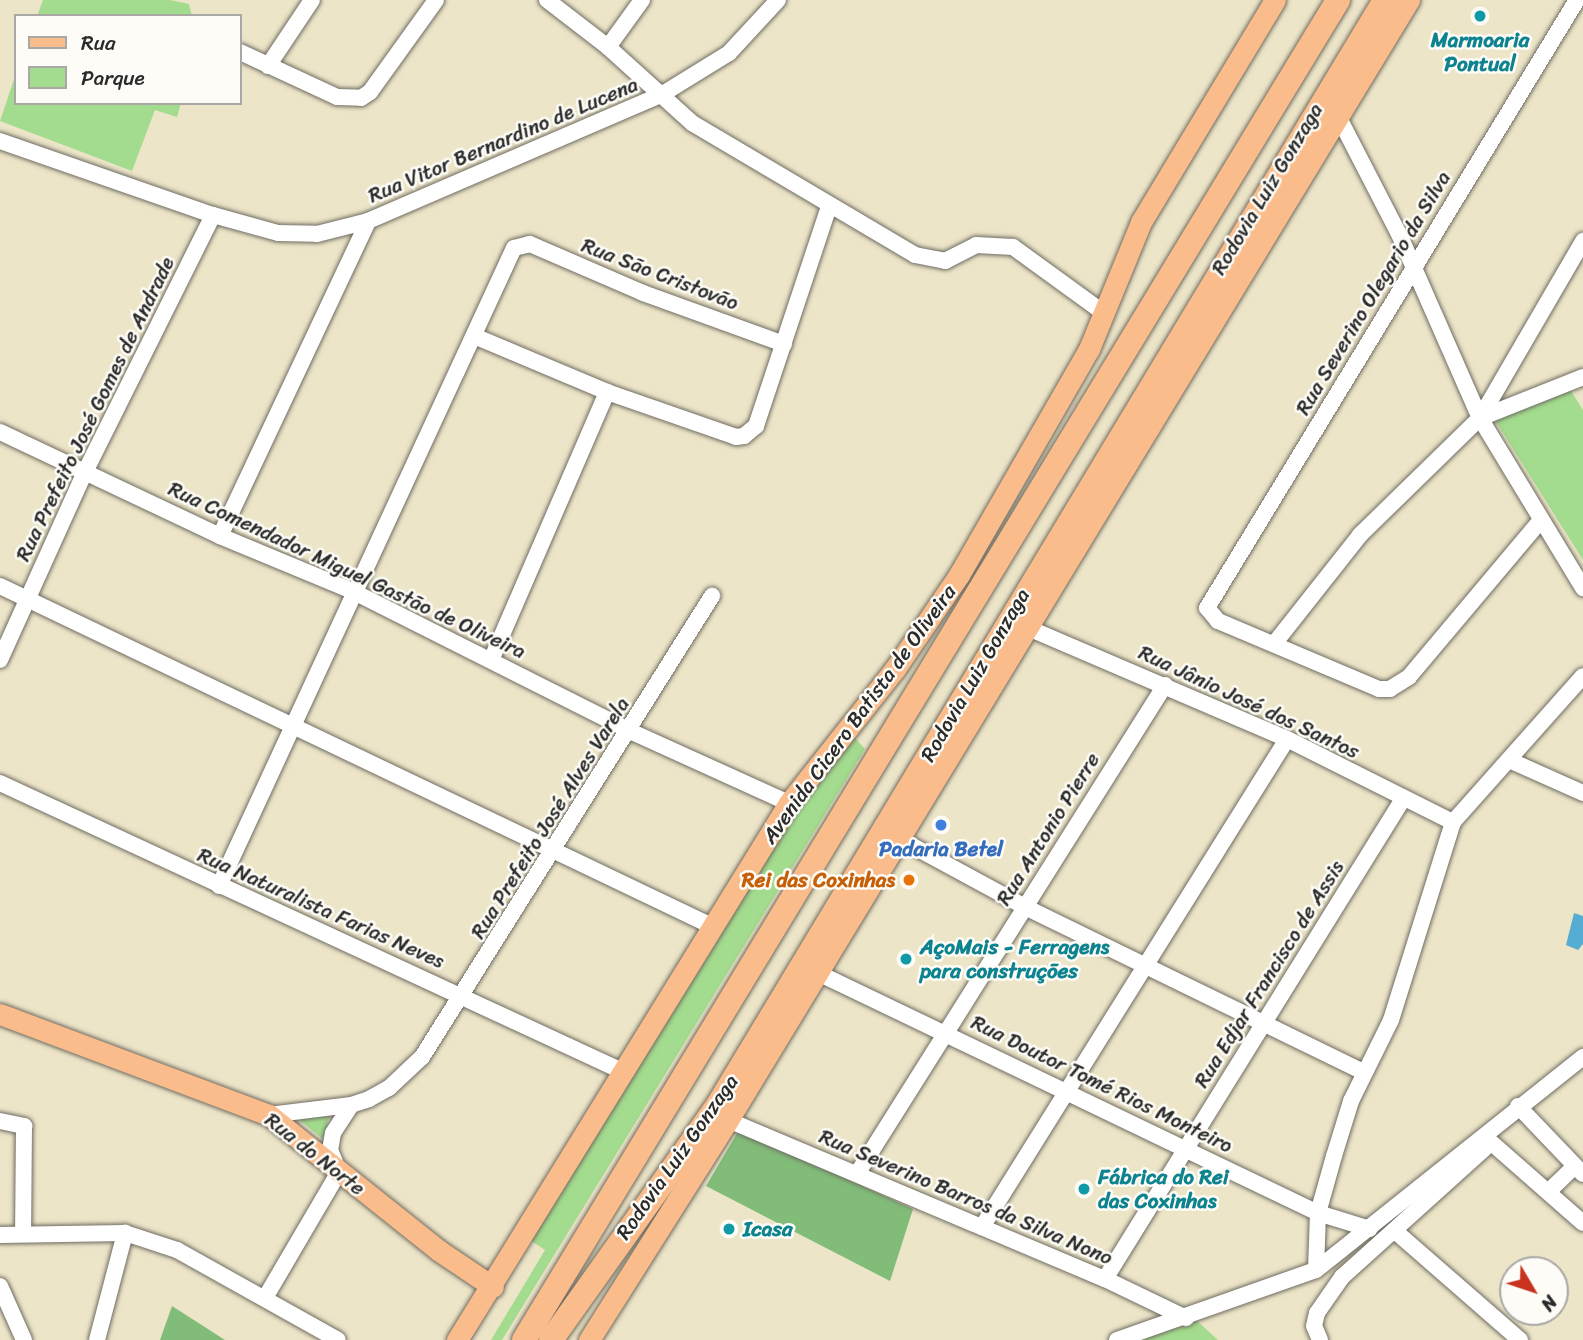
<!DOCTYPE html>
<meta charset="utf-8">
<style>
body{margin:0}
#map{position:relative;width:1583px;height:1340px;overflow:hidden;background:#ede5c8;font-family:Sriracha,sans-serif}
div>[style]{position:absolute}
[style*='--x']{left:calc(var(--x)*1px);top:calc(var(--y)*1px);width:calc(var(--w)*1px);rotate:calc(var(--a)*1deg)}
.green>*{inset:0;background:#a3dc8e}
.forest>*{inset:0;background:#82bc79}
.water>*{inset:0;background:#56add3}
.roads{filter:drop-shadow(0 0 2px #6f6c62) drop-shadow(0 0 2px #6f6c62)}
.minor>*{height:16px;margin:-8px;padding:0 8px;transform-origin:8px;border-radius:8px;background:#fff}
.major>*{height:21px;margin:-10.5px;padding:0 10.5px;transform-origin:10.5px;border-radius:10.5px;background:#fabc8b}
.highway>*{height:24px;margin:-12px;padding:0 12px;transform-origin:12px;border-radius:12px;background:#fabc8b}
.dots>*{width:19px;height:19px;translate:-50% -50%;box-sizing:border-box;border:4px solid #fdfcf7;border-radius:50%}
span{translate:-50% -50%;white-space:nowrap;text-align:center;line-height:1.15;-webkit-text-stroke:5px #fdfcf7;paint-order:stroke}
.culture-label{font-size:21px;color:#0d838f;font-weight:700}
.left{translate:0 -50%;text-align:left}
.street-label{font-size:21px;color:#2b2b2b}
.shop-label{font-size:21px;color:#366cbe;font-weight:700}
.food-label{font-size:21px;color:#c56008;font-weight:700}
.right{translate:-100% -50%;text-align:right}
.legend{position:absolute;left:14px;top:14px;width:228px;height:91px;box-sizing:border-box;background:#fdfcf7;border:2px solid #a9a8a5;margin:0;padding:9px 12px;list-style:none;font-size:21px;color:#2b2b2b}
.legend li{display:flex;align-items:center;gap:14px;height:35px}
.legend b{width:35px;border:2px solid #a9a8a5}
.north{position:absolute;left:1499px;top:1256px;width:70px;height:70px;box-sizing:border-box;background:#fdfcf7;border:2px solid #a9a8a5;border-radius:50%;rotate:129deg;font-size:19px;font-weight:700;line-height:28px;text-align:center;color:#2b2b2b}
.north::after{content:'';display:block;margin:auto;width:24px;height:32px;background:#c8321e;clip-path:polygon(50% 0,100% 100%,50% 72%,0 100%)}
</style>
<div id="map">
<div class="green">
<i style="clip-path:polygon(43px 0,170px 0,189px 4px,192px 16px,37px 16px)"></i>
<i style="clip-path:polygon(16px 73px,16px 103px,181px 103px,177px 117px,155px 110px,132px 171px,0 121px)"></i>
<i style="clip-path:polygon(1571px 391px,1583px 410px,1583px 560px,1493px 417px)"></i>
<i style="clip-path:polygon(845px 727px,865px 749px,502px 1340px,491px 1340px,545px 1250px,530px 1240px)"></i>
<i style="clip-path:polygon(330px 1111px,324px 1140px,292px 1114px)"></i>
<i style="clip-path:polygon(1196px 1320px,1218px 1340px,1141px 1340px,1141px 1339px)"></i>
</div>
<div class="forest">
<i style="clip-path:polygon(739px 1130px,913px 1209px,890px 1281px,706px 1186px)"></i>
<i style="clip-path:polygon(172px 1306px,225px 1340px,160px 1340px)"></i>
</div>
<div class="water">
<i style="clip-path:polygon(1574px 913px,1583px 916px,1583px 944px,1578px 950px,1566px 945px)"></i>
</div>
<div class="roads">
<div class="minor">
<i style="--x:547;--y:0;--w:77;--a:37.6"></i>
<i style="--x:608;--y:47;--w:113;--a:42.1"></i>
<i style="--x:692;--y:123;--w:259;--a:30.6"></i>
<i style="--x:915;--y:255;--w:31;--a:11"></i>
<i style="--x:945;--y:261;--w:35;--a:-27"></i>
<i style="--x:976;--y:245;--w:37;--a:3"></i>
<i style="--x:1013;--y:247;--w:112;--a:36"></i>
<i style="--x:608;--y:47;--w:58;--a:-54.1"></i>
<i style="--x:240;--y:52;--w:107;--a:24.9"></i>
<i style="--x:337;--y:97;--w:24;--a:2"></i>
<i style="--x:361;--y:98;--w:11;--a:-34"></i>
<i style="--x:370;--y:92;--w:113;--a:-54.3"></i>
<i style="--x:268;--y:66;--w:79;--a:-56.3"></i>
<i style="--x:1338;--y:116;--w:135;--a:62.7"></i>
<i style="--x:1400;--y:236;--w:199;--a:66.3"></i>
<i style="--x:1480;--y:418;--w:199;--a:58.8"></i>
<i style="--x:0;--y:141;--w:225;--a:19.2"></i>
<i style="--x:213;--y:215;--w:67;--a:15.5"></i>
<i style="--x:278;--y:233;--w:39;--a:1"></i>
<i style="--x:317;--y:234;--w:53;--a:-14.3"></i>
<i style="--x:368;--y:221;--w:319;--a:-23.3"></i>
<i style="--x:661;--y:95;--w:80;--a:-31.7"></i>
<i style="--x:729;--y:53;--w:72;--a:-47.2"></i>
<i style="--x:474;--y:336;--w:144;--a:22.8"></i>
<i style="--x:607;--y:392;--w:137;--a:19.2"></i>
<i style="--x:736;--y:437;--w:8;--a:-7"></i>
<i style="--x:744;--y:436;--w:16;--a:-40"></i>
<i style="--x:756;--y:426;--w:232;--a:-71.6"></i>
<i style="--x:1480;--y:418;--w:111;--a:-21.7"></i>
<i style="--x:0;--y:432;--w:243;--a:25.3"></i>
<i style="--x:220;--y:536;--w:143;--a:22.6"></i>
<i style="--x:352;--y:591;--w:311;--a:26.7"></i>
<i style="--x:630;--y:731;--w:175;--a:24.4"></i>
<i style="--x:1541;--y:520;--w:205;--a:130.1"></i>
<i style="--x:1409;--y:677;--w:22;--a:148"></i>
<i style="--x:1390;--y:689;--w:11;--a:180"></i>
<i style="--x:1379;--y:689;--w:175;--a:-157.1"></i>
<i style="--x:1218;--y:621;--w:17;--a:-130"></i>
<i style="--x:1207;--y:608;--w:712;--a:-58.68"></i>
<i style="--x:220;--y:536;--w:348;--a:-64.8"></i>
<i style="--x:0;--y:586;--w:791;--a:25.53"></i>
<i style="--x:1026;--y:627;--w:284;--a:23.2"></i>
<i style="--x:1287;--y:739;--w:186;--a:26.6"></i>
<i style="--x:1274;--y:644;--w:139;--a:-51.7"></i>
<i style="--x:1360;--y:535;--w:168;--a:-44.3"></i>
<i style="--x:1480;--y:418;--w:205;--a:-59.8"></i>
<i style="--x:492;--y:658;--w:290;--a:-66.6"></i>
<i style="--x:0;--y:660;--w:206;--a:-65.7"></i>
<i style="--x:85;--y:472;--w:287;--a:-63.5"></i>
<i style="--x:1509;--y:760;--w:81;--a:24"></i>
<i style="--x:0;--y:783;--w:688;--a:24.85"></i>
<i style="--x:898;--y:838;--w:142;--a:28.5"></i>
<i style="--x:1023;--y:906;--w:379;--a:26"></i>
<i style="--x:219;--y:886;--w:703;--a:-65.19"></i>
<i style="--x:514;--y:248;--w:16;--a:-14"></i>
<i style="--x:530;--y:244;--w:123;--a:23.4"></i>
<i style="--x:643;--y:293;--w:150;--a:19.9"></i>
<i style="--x:818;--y:973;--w:555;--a:25.64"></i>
<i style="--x:1318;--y:1213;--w:54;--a:17.1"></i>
<i style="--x:1518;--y:1106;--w:94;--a:46.3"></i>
<i style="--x:269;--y:1115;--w:83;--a:-7"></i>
<i style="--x:351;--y:1105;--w:19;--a:-18"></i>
<i style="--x:369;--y:1099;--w:23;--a:-29"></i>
<i style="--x:389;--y:1088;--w:45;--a:-43.2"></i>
<i style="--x:422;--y:1057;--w:545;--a:-57.83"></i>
<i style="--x:728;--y:1120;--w:409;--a:22.9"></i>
<i style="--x:1105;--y:1279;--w:90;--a:25.7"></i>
<i style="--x:0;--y:1121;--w:25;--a:12"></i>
<i style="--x:24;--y:1126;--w:108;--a:90.5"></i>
<i style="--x:1485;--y:1137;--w:130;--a:41.3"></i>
<i style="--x:857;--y:1174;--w:578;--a:-57.79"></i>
<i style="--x:1548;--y:1192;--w:37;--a:-44"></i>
<i style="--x:982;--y:1227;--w:575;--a:-57.99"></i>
<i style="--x:1395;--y:1231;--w:166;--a:41.1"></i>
<i style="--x:0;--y:1235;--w:125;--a:-0.9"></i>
<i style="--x:125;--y:1233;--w:55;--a:18.1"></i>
<i style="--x:177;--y:1250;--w:184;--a:29.2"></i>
<i style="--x:1316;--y:1270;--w:57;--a:-88"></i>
<i style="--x:1318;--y:1213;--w:59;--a:-74.3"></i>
<i style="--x:1334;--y:1156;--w:58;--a:-72.8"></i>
<i style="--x:1351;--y:1101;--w:90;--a:-63.7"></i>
<i style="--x:1391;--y:1020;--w:207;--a:-72.6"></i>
<i style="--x:1453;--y:822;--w:195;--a:-48.3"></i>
<i style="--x:1105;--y:1279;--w:565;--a:-58.17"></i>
<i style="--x:0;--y:1286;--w:59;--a:66"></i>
<i style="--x:265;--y:1298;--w:146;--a:-59.6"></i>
<i style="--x:339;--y:1172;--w:24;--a:-112"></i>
<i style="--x:330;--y:1150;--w:17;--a:-80"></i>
<i style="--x:333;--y:1133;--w:33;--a:-57"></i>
<i style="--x:97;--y:1340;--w:111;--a:-75.3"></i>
<i style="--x:1117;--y:1340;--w:211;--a:-19.4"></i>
<i style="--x:1316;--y:1270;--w:342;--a:-38.6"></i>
<i style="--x:1320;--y:1340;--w:15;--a:-113"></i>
<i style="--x:1314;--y:1326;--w:13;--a:-77"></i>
<i style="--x:1317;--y:1313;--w:44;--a:-55.2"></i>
<i style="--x:1342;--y:1277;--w:200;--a:-42"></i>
</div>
<div class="major">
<i style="--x:0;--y:1014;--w:287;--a:20.6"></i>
<i style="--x:269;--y:1115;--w:216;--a:38.6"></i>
<i style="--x:438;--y:1250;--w:66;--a:33.9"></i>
<i style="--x:457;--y:1340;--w:631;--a:-58.27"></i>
<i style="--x:789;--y:803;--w:171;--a:-51.7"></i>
<i style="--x:895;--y:669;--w:114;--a:-55.8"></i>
<i style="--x:959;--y:575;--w:261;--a:-60.1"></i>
<i style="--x:1089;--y:349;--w:137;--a:-67.7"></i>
<i style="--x:1141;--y:222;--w:259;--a:-58.9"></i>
<i style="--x:589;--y:1340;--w:260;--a:-57.7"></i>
<i style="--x:728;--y:1120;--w:1311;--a:-58.7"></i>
</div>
<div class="highway">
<i style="--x:524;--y:1340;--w:1568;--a:-58.72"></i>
<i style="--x:551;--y:1340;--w:288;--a:-54.6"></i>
<i style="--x:718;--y:1105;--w:1291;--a:-58.88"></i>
</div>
</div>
<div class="dots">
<i style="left:1480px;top:16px;background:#0f9aa8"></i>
<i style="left:941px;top:825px;background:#3f7fe0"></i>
<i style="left:909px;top:880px;background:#e8710a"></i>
<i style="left:906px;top:959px;background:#0f9aa8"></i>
<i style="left:1084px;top:1189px;background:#0f9aa8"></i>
<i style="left:729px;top:1229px;background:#0f9aa8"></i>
</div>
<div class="culture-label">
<span style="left:1480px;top:52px">Marmoaria<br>Pontual</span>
<span class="left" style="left:920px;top:959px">AçoMais - Ferragens<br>para construções</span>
<span class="left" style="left:1098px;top:1189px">Fábrica do Rei<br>das Coxinhas</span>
<span class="left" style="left:743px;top:1229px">Icasa</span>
</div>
<div class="street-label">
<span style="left:503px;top:140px;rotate:-23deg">Rua Vitor Bernardino de Lucena</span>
<span style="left:1267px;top:189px;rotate:-59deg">Rodovia Luiz Gonzaga</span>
<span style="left:660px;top:274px;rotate:21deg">Rua São Cristovão</span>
<span style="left:1373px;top:293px;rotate:-59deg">Rua Severino Olegario da Silva</span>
<span style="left:95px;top:409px;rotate:-64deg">Rua Prefeito José Gomes de Andrade</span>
<span style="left:347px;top:570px;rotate:25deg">Rua Comendador Miguel Gastão de Oliveira</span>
<span style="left:975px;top:675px;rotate:-60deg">Rodovia Luiz Gonzaga</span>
<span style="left:1249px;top:702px;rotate:25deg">Rua Jânio José dos Santos</span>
<span style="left:859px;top:714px;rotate:-54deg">Avenida Cicero Batista de Oliveira</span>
<span style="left:550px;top:818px;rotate:-58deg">Rua Prefeito José Alves Varela</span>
<span style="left:1048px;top:829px;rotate:-58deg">Rua Antonio Pierre</span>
<span style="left:321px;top:908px;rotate:24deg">Rua Naturalista Farias Neves</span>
<span style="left:1269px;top:974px;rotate:-58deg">Rua Edjar Francisco de Assis</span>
<span style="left:1102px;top:1084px;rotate:26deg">Rua Doutor Tomé Rios Monteiro</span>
<span style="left:315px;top:1154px;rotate:38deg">Rua do Norte</span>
<span style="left:677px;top:1157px;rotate:-55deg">Rodovia Luiz Gonzaga</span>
<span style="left:966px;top:1197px;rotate:23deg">Rua Severino Barros da Silva Nono</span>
</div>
<div class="shop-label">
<span style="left:941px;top:849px">Padaria Betel</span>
</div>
<div class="food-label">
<span class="right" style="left:895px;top:880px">Rei das Coxinhas</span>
</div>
<ul class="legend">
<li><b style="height:9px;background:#fabc8b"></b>Rua</li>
<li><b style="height:19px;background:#a3dc8e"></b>Parque</li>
</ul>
<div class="north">N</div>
</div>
